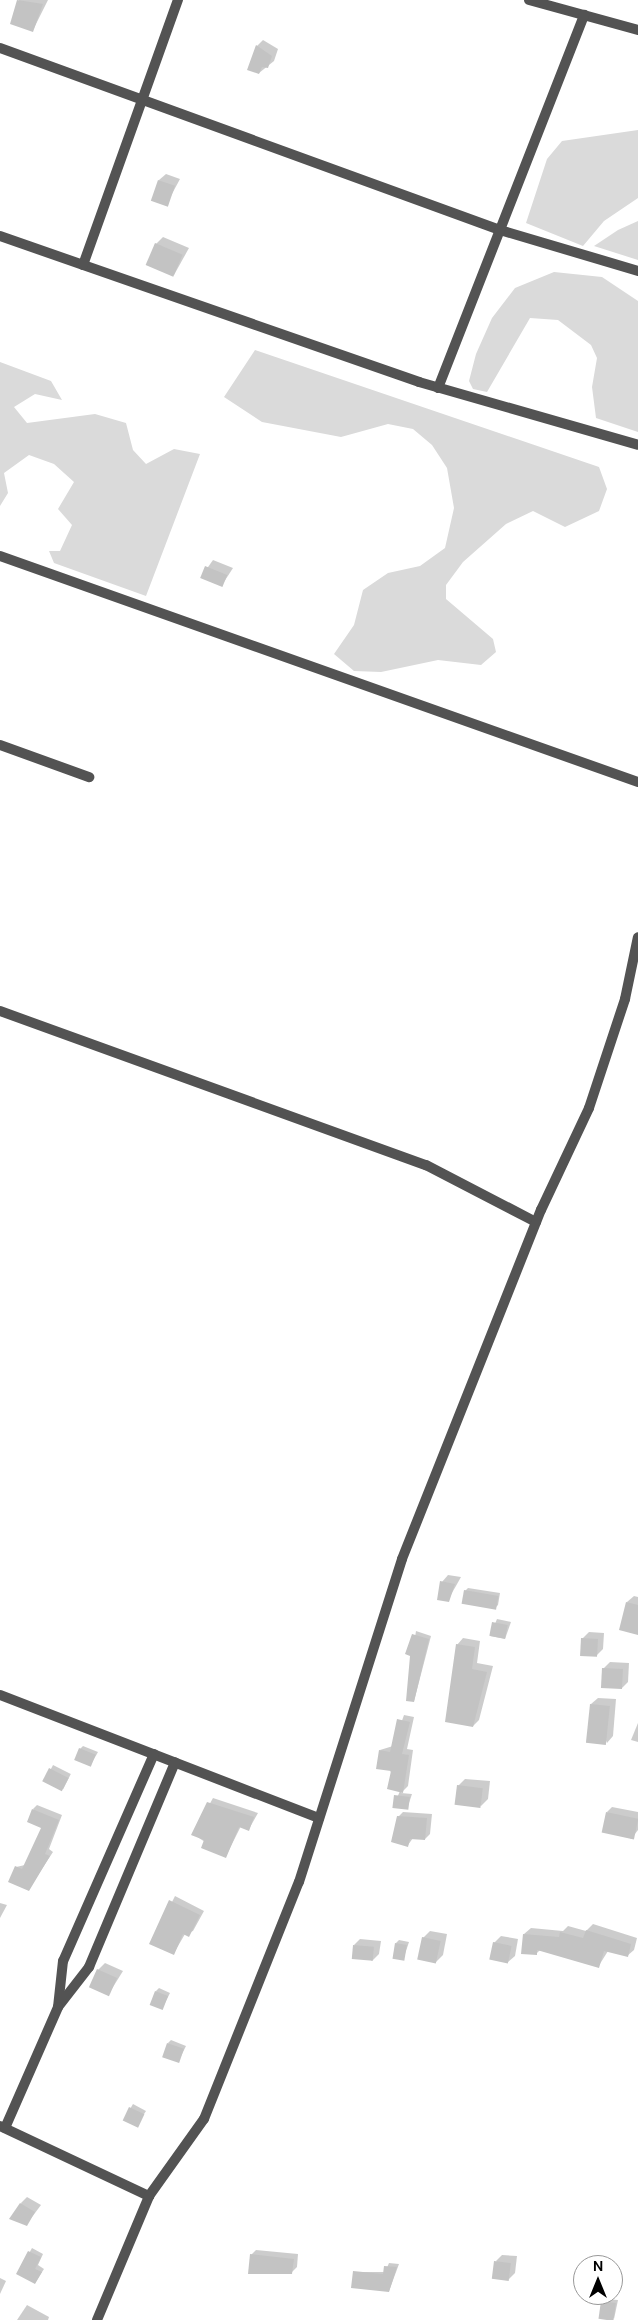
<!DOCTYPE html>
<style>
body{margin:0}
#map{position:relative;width:638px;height:2320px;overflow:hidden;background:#fff;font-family:"DM Sans",sans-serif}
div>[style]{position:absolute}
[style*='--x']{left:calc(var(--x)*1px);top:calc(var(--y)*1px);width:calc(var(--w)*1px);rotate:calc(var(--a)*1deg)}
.green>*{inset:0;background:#dadada}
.shadow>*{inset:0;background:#0003;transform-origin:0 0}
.building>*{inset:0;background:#c3c3c3;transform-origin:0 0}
.street>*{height:10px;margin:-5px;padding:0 5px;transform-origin:5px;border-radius:5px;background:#535353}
span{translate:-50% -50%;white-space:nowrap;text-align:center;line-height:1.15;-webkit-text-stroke:4px #fff;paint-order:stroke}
.north{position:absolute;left:573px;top:2255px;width:50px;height:50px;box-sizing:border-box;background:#fff;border:1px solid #999;border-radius:50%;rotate:0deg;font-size:14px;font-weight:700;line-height:20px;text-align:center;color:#000}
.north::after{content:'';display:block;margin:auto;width:18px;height:22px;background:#000;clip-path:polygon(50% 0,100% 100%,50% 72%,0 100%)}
</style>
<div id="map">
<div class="green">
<i style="clip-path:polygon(638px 130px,638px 198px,604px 221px,583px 246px,526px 223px,547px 159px,562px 141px)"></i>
<i style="clip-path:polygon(638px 221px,638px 260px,594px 246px,618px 230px)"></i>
<i style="clip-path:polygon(554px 272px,602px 277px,638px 301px,638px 432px,596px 418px,592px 387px,597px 358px,591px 345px,558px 320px,530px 318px,487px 392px,473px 389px,469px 381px,476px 354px,492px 318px,515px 288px)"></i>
<i style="clip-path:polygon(255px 350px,599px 467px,607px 489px,599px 511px,565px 527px,533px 511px,506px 524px,463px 562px,446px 585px,446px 599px,493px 639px,496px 652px,481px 665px,438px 660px,381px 672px,354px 671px,334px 654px,354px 625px,363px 590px,388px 573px,420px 566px,445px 548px,454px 508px,447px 468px,432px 445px,413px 429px,388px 424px,341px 437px,262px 422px,224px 397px)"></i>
<i style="clip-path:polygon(0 362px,51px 381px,62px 400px,35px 394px,14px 407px,27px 423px,95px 414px,126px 423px,133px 450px,146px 464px,174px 449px,200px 454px,146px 596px,54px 563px,49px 551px,60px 551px,72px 525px,58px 509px,74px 482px,54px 464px,29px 455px,4px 473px,8px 493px,0 506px)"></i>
</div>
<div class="shadow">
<i style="clip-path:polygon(19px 0,48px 0,33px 30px,11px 23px)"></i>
<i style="clip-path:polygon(263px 40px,278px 49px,274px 61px,259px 73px,257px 46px)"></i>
<i style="clip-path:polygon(166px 174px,180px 179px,166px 205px,159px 180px)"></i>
<i style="clip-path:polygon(163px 237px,189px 248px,174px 275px,156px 244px)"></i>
<i style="clip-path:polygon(213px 560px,233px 568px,222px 585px,201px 577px)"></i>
<i style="clip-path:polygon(448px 1575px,461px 1577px,448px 1600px,442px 1582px)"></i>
<i style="clip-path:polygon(468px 1588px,500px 1593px,498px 1605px,495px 1608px,465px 1591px)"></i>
<i style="clip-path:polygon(634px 1596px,638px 1597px,638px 1634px,627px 1602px)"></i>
<i style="clip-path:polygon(497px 1619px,511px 1622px,505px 1639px,490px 1636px)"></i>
<i style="clip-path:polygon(416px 1631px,431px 1636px,414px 1701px,412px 1655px)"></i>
<i style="clip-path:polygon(589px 1632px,604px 1633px,603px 1649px,596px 1656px,582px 1639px)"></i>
<i style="clip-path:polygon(463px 1638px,480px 1641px,477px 1663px,493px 1666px,479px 1720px,473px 1726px,457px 1645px)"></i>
<i style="clip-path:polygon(610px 1662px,629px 1663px,628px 1682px,621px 1689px,603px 1669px)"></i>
<i style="clip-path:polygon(598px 1698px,616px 1699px,613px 1736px,607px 1743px,591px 1704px)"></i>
<i style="clip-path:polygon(404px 1715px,414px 1717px,407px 1749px,413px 1750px,408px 1786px,401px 1793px,412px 1794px,407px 1809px,393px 1807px,400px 1791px,380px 1750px,393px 1746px)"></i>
<i style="clip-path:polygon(638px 1723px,638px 1742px,631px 1740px)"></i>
<i style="clip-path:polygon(83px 1746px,98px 1752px,90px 1766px,80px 1749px)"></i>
<i style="left:53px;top:1765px;width:20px;height:17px;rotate:27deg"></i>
<i style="clip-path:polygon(465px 1779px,490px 1781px,488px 1799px,481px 1806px,458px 1786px)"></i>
<i style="clip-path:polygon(213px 1798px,258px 1813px,249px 1829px,241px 1826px,226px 1856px,193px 1834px)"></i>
<i style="clip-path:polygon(37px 1805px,62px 1815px,49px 1849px,53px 1852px,28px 1890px,16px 1867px,25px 1865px,43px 1828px,33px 1809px)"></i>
<i style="clip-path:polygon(612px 1807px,638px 1812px,638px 1830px,631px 1839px,607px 1812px)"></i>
<i style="clip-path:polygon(403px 1812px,432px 1814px,430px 1834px,425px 1839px,413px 1838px,408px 1845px,398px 1817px)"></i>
<i style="clip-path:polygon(175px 1896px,204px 1911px,193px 1931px,185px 1934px,174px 1953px,151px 1944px)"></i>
<i style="clip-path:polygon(0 1903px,7px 1905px,0 1918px)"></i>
<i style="clip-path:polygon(593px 1924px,637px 1938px,634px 1950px,627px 1956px,608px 1951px,598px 1967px,540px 1950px,536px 1954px,524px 1934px,531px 1928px,563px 1931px,568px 1926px,586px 1931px)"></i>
<i style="clip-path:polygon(430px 1931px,447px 1934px,443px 1955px,436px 1962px,423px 1938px)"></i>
<i style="clip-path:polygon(501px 1936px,518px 1939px,515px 1956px,508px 1962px,494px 1943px)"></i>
<i style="clip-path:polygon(360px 1939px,381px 1941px,379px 1954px,372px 1961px,354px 1945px)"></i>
<i style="clip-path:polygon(399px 1940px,409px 1942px,403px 1960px,396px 1943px)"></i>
<i style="clip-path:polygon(105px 1963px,123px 1971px,108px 1995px,98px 1970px)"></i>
<i style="clip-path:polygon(159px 1988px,170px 1993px,162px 2009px,156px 1991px)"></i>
<i style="clip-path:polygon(171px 2040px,186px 2046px,178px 2062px,168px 2043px)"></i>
<i style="clip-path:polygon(133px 2104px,146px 2111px,137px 2125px,124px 2119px)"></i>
<i style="clip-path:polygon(27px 2197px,41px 2205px,26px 2225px,21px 2203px)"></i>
<i style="clip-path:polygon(32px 2248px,43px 2254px,38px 2265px,44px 2269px,35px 2283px,18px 2273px)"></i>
<i style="clip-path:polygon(256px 2250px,298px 2254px,297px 2267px,292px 2272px,249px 2273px,251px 2255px)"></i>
<i style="clip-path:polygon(502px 2255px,517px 2256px,515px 2273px,509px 2279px,496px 2261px)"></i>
<i style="clip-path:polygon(389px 2263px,399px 2264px,389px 2291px,354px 2272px,385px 2272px)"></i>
<i style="clip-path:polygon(0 2278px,6px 2281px,0 2294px)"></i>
<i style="clip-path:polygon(605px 2299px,618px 2300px,614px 2319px,602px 2302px)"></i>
<i style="clip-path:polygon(27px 2305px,49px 2317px,48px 2320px,17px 2320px)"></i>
</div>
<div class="building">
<i style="clip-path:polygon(17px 0,43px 4px,33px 32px,10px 24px)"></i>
<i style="clip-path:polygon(256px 45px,272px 56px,268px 68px,262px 67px,259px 74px,247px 70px)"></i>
<i style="left:158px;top:180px;width:18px;height:22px;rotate:19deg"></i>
<i style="left:155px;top:243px;width:30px;height:24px;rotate:23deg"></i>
<i style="left:205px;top:566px;width:24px;height:13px;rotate:22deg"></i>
<i style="clip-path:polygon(440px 1581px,455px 1584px,449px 1602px,437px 1600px)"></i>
<i style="left:464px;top:1590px;width:35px;height:14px;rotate:10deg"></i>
<i style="clip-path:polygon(626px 1602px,638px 1605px,638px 1635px,619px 1630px)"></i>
<i style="left:492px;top:1622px;width:16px;height:14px;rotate:11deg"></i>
<i style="clip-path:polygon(412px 1634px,429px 1639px,414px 1702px,406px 1701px,410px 1656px,405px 1654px)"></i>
<i style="left:581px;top:1638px;width:17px;height:18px;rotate:3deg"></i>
<i style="clip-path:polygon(456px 1644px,475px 1647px,472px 1669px,487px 1672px,473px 1727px,445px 1722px)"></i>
<i style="left:602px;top:1668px;width:21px;height:20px;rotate:3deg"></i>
<i style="left:590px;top:1704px;width:20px;height:39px;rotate:6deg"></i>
<i style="clip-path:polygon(397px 1719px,410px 1722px,402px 1754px,409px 1755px,403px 1793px,387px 1789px,391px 1771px,376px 1769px,379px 1750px,390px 1752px)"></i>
<i style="left:79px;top:1748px;width:18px;height:13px;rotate:22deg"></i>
<i style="left:49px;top:1768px;width:22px;height:15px;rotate:27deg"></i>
<i style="left:457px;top:1785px;width:26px;height:20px;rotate:7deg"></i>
<i style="left:394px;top:1795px;width:16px;height:13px;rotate:7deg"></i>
<i style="clip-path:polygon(207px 1802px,254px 1817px,249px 1831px,239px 1827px,226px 1858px,201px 1848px,204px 1840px,191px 1835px)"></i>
<i style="clip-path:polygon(32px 1809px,59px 1820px,45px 1854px,50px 1856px,29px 1891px,8px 1882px,15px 1866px,22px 1869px,41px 1828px,27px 1822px)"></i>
<i style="left:606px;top:1812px;width:33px;height:21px;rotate:12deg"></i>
<i style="clip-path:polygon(397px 1816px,427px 1818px,425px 1840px,410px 1839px,408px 1847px,391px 1842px)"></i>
<i style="clip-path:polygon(169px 1900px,200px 1915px,189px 1937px,183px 1934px,174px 1955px,149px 1944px)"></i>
<i style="clip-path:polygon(586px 1930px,631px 1944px,628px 1957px,604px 1951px,599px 1968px,537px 1950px,537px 1955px,521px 1954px,523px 1934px,559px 1937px,560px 1932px,583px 1938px)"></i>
<i style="left:422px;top:1937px;width:19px;height:23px;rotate:12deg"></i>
<i style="left:493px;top:1942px;width:19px;height:18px;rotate:12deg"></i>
<i style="left:395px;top:1943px;width:12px;height:16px;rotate:9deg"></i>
<i style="left:353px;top:1945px;width:21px;height:14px;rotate:5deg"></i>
<i style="left:97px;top:1969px;width:22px;height:20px;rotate:24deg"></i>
<i style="left:155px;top:1991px;width:14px;height:15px;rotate:21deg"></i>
<i style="left:167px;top:2043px;width:18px;height:15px;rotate:19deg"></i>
<i style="left:129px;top:2107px;width:17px;height:15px;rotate:25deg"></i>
<i style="clip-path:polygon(20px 2203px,35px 2212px,27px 2226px,9px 2219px)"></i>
<i style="clip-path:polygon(28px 2251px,41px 2257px,35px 2269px,42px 2272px,35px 2284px,16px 2274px)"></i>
<i style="clip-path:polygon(250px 2254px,294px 2259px,292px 2274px,248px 2274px)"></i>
<i style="left:494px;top:2261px;width:17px;height:18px;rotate:7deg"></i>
<i style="clip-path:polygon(384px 2266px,397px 2267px,389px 2292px,351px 2288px,353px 2271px,383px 2274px)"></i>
<i style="left:601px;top:2301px;width:15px;height:18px;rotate:8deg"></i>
</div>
<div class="street">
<i style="--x:529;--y:0;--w:113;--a:15.4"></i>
<i style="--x:0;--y:48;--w:532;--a:20"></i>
<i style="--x:500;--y:230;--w:144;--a:16.5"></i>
<i style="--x:0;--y:236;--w:444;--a:19.2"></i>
<i style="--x:419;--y:382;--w:228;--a:16"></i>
<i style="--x:83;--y:265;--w:282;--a:-70.3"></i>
<i style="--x:438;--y:388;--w:401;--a:-68.6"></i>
<i style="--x:0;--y:556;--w:677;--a:19.51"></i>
<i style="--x:0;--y:745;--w:95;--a:19.8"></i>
<i style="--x:0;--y:1011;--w:453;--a:19.9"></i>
<i style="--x:426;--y:1165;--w:124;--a:27.4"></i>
<i style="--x:0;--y:1695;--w:342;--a:21.1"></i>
<i style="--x:154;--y:1754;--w:226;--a:113.7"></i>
<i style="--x:63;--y:1961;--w:46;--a:96.2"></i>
<i style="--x:58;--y:2007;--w:51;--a:-52.2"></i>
<i style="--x:89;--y:1967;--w:222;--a:-67.2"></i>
<i style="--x:0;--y:2126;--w:165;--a:25.2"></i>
<i style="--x:5;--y:2128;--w:132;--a:-66.3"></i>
<i style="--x:97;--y:2320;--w:134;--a:-67.2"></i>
<i style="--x:149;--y:2196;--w:95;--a:-54.5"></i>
<i style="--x:204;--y:2119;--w:255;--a:-68.2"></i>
<i style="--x:299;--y:1882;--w:339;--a:-72.3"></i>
<i style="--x:402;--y:1559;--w:376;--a:-68.3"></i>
<i style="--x:541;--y:1210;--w:113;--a:-64.8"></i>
<i style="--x:589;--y:1108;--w:115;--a:-71.7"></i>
<i style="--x:625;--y:999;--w:63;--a:-78.2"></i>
</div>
<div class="north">N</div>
</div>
